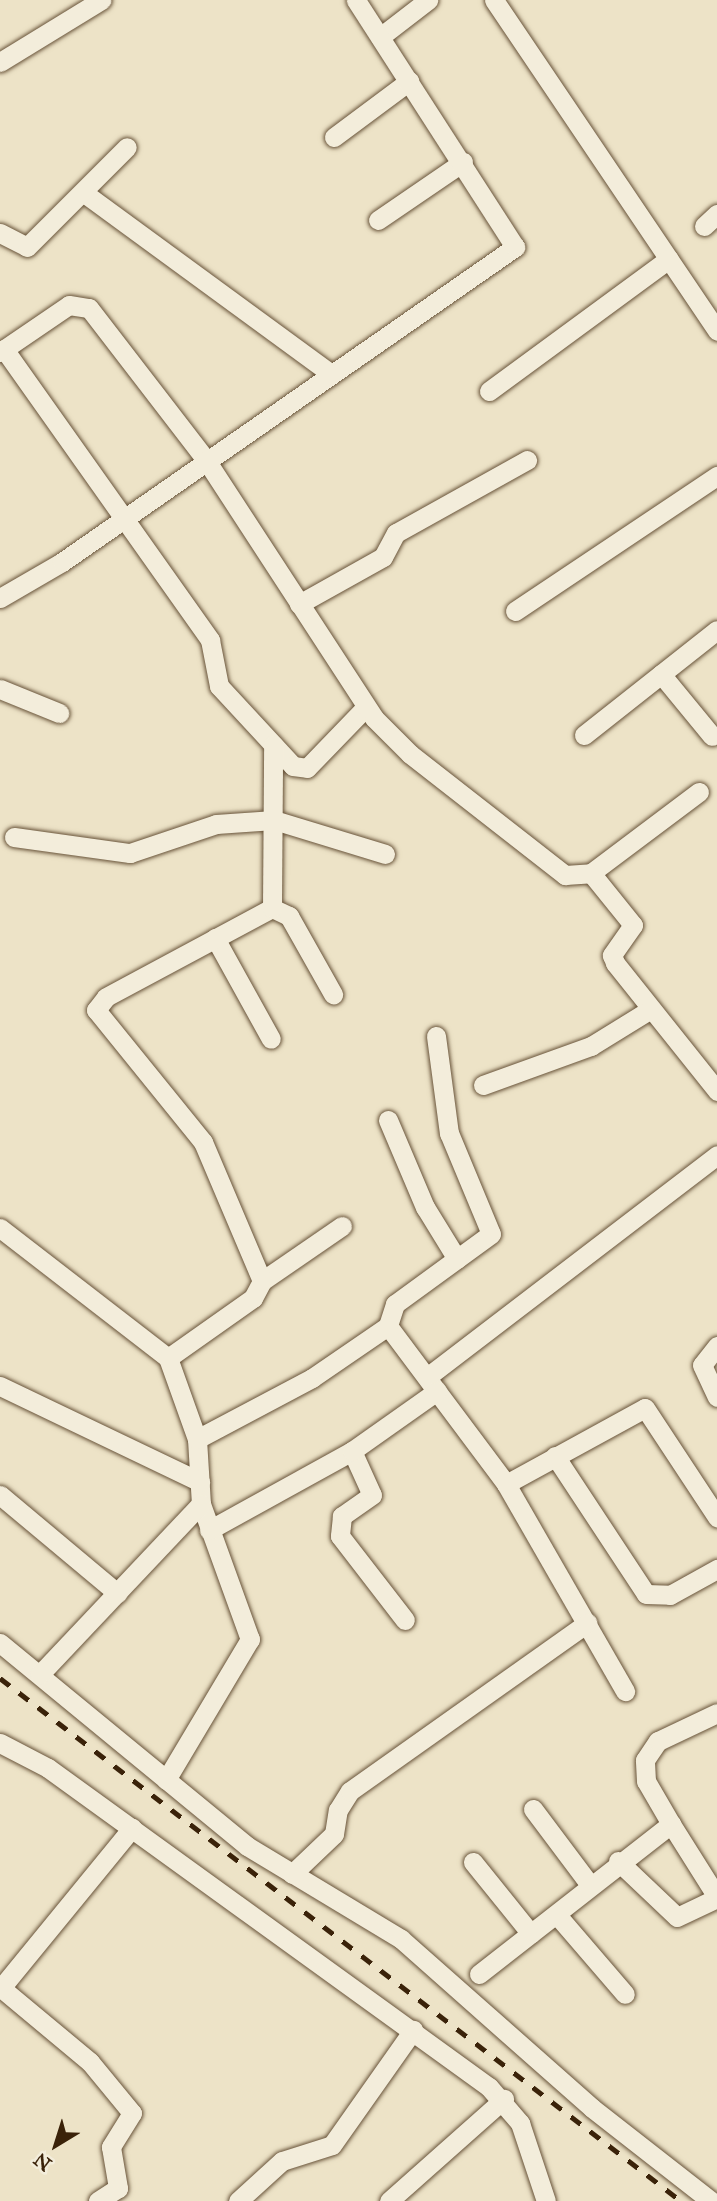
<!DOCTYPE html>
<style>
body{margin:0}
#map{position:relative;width:717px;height:2201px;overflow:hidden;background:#ede3c7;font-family:"IM FELL Great Primer",serif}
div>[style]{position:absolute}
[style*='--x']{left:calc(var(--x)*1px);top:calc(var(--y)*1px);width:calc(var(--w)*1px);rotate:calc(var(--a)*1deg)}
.roads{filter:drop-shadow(0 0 2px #675238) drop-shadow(0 0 2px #675238)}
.minor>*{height:19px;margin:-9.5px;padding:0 9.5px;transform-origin:9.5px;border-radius:9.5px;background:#f3eddb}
.rail>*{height:5px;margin-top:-2.5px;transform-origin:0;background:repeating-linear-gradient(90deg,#3a2209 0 12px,transparent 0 24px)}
span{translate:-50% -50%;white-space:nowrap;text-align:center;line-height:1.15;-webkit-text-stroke:5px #f3eddb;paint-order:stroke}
.north{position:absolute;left:21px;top:2110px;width:70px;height:70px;-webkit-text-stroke:5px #f3eddb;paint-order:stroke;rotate:218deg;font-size:19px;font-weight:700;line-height:28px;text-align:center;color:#3a2209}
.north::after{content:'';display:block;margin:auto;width:24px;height:32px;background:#3a2209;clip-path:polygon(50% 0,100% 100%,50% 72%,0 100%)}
</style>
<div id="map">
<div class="roads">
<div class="minor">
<i style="--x:494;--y:0;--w:399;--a:56"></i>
<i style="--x:380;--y:37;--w:61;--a:-37.6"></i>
<i style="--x:0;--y:62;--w:119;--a:-31.5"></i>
<i style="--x:334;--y:137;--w:94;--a:-36.7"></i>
<i style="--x:84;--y:193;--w:301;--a:36.2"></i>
<i style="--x:378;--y:220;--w:103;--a:-34.3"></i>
<i style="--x:704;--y:226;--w:18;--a:-43"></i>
<i style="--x:0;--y:233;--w:30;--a:27"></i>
<i style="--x:27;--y:247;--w:141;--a:-45"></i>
<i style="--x:4;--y:349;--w:357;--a:54.7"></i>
<i style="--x:210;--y:640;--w:47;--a:78.9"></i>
<i style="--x:219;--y:686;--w:109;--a:47.2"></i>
<i style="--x:293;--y:766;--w:14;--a:8"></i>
<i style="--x:307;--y:768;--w:85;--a:-46"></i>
<i style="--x:0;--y:352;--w:83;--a:-34.3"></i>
<i style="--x:69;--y:305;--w:20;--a:9"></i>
<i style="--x:89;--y:308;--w:192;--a:52.4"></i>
<i style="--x:206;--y:460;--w:308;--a:56.9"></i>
<i style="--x:374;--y:718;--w:51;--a:45"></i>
<i style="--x:410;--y:754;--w:197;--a:38"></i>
<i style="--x:565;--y:875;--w:26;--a:-4"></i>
<i style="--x:591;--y:873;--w:135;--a:-36.9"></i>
<i style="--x:489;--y:391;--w:223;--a:-36.3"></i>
<i style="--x:0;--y:598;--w:72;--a:-30.1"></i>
<i style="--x:62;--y:562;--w:552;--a:-34.81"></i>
<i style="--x:515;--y:247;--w:294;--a:-122.8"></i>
<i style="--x:299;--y:604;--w:96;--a:-29.2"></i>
<i style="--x:383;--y:557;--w:27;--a:-62"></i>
<i style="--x:396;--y:533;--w:150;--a:-29.1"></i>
<i style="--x:515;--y:611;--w:243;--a:-33.8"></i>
<i style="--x:661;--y:674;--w:80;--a:50.6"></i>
<i style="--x:0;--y:689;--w:64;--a:22.1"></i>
<i style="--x:584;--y:735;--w:169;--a:-38.3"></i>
<i style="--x:14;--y:837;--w:117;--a:7.9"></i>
<i style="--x:130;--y:853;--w:91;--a:-18.6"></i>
<i style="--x:216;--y:824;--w:58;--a:-3.9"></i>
<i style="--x:274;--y:820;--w:116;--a:17"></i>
<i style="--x:591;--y:873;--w:67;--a:51.1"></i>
<i style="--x:633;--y:925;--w:37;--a:125"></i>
<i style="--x:612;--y:955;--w:9;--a:69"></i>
<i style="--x:615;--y:963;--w:164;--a:51.4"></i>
<i style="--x:272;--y:908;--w:19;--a:25"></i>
<i style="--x:289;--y:916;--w:90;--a:60.6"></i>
<i style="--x:215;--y:938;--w:115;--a:61"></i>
<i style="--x:436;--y:1036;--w:98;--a:82.4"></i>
<i style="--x:449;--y:1133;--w:109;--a:67.4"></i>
<i style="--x:491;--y:1234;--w:119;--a:143.9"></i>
<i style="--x:395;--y:1304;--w:23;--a:108"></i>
<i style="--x:388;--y:1326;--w:197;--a:53.2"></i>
<i style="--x:506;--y:1484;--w:239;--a:60.1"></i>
<i style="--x:483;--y:1085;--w:115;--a:-19.9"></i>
<i style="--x:591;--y:1046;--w:70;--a:-31.7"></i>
<i style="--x:388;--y:1120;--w:95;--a:67"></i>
<i style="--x:425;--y:1207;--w:61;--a:58.4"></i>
<i style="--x:0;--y:1228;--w:212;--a:37.7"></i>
<i style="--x:168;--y:1358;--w:86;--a:70.3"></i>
<i style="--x:197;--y:1439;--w:65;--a:86.5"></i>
<i style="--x:201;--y:1504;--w:144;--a:70.1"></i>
<i style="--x:250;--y:1639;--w:164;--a:120.8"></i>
<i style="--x:262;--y:1281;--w:97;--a:-34.5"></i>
<i style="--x:717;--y:1346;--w:24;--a:128"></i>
<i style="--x:702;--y:1365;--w:35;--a:65"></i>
<i style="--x:168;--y:1358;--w:104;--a:-35.2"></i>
<i style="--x:253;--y:1298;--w:19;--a:-62"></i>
<i style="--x:262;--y:1281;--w:151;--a:-113"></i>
<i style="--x:203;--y:1142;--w:170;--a:-129"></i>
<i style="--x:96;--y:1010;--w:16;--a:-52"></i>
<i style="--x:106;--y:997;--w:188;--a:-28.2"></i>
<i style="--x:272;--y:908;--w:163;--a:-89.6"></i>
<i style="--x:427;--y:1377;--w:365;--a:-37.4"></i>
<i style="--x:0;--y:1386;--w:222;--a:25.6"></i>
<i style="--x:197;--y:1439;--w:130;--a:-27.9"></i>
<i style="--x:312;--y:1378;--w:92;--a:-34.4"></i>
<i style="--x:352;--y:1451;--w:48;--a:65.6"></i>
<i style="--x:372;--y:1495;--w:37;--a:145"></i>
<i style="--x:342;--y:1516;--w:20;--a:96"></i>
<i style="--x:340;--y:1536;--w:106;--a:52.3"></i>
<i style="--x:555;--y:1456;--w:165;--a:56.6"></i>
<i style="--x:646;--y:1594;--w:24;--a:2"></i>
<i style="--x:670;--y:1595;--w:54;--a:-29"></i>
<i style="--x:506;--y:1484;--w:158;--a:-28.7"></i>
<i style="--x:645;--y:1408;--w:131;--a:56.6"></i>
<i style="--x:0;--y:1495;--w:153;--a:39.9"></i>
<i style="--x:209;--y:1530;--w:163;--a:-28.9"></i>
<i style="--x:352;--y:1451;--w:104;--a:-35.2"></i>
<i style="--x:0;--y:1643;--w:320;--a:39.4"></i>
<i style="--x:247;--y:1846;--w:180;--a:31.1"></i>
<i style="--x:401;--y:1939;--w:255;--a:41.5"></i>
<i style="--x:592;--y:2108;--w:151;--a:38"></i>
<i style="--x:40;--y:1674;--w:234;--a:-46.6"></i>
<i style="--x:0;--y:1743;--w:54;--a:27.5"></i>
<i style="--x:48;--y:1768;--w:544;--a:35.88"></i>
<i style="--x:489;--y:2087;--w:48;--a:49.3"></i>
<i style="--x:520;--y:2123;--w:82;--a:71.6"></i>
<i style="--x:533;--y:1809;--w:95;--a:53.1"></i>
<i style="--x:671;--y:1824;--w:86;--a:57.8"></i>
<i style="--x:618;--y:1861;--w:81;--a:43.5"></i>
<i style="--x:677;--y:1917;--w:44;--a:-25.4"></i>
<i style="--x:473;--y:1862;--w:92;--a:51.1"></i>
<i style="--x:292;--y:1874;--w:58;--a:-43.6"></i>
<i style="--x:334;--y:1834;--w:24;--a:-81"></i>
<i style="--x:338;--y:1810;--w:22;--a:-58"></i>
<i style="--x:350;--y:1791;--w:291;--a:-35.3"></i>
<i style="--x:557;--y:1915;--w:104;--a:49.3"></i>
<i style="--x:479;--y:1974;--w:244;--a:-38"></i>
<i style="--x:671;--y:1824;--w:50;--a:-120.2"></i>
<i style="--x:646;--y:1781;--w:21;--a:-93"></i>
<i style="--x:645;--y:1760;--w:23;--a:-56"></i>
<i style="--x:658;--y:1741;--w:65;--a:-25.4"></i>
<i style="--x:0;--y:1987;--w:117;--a:39.8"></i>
<i style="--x:90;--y:2062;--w:66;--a:50.5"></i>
<i style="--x:132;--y:2113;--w:40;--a:122"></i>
<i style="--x:111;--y:2147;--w:42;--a:80.3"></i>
<i style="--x:118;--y:2188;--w:24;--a:147"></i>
<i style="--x:1;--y:1988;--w:207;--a:-50.7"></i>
<i style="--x:238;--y:2201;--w:59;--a:-42.3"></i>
<i style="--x:282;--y:2161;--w:52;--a:-17.7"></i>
<i style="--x:332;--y:2145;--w:141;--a:-54.8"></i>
<i style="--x:389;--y:2201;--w:154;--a:-41.6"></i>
</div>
</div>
<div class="rail">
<i style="--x:0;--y:1678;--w:859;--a:37.52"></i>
</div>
<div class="north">N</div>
</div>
